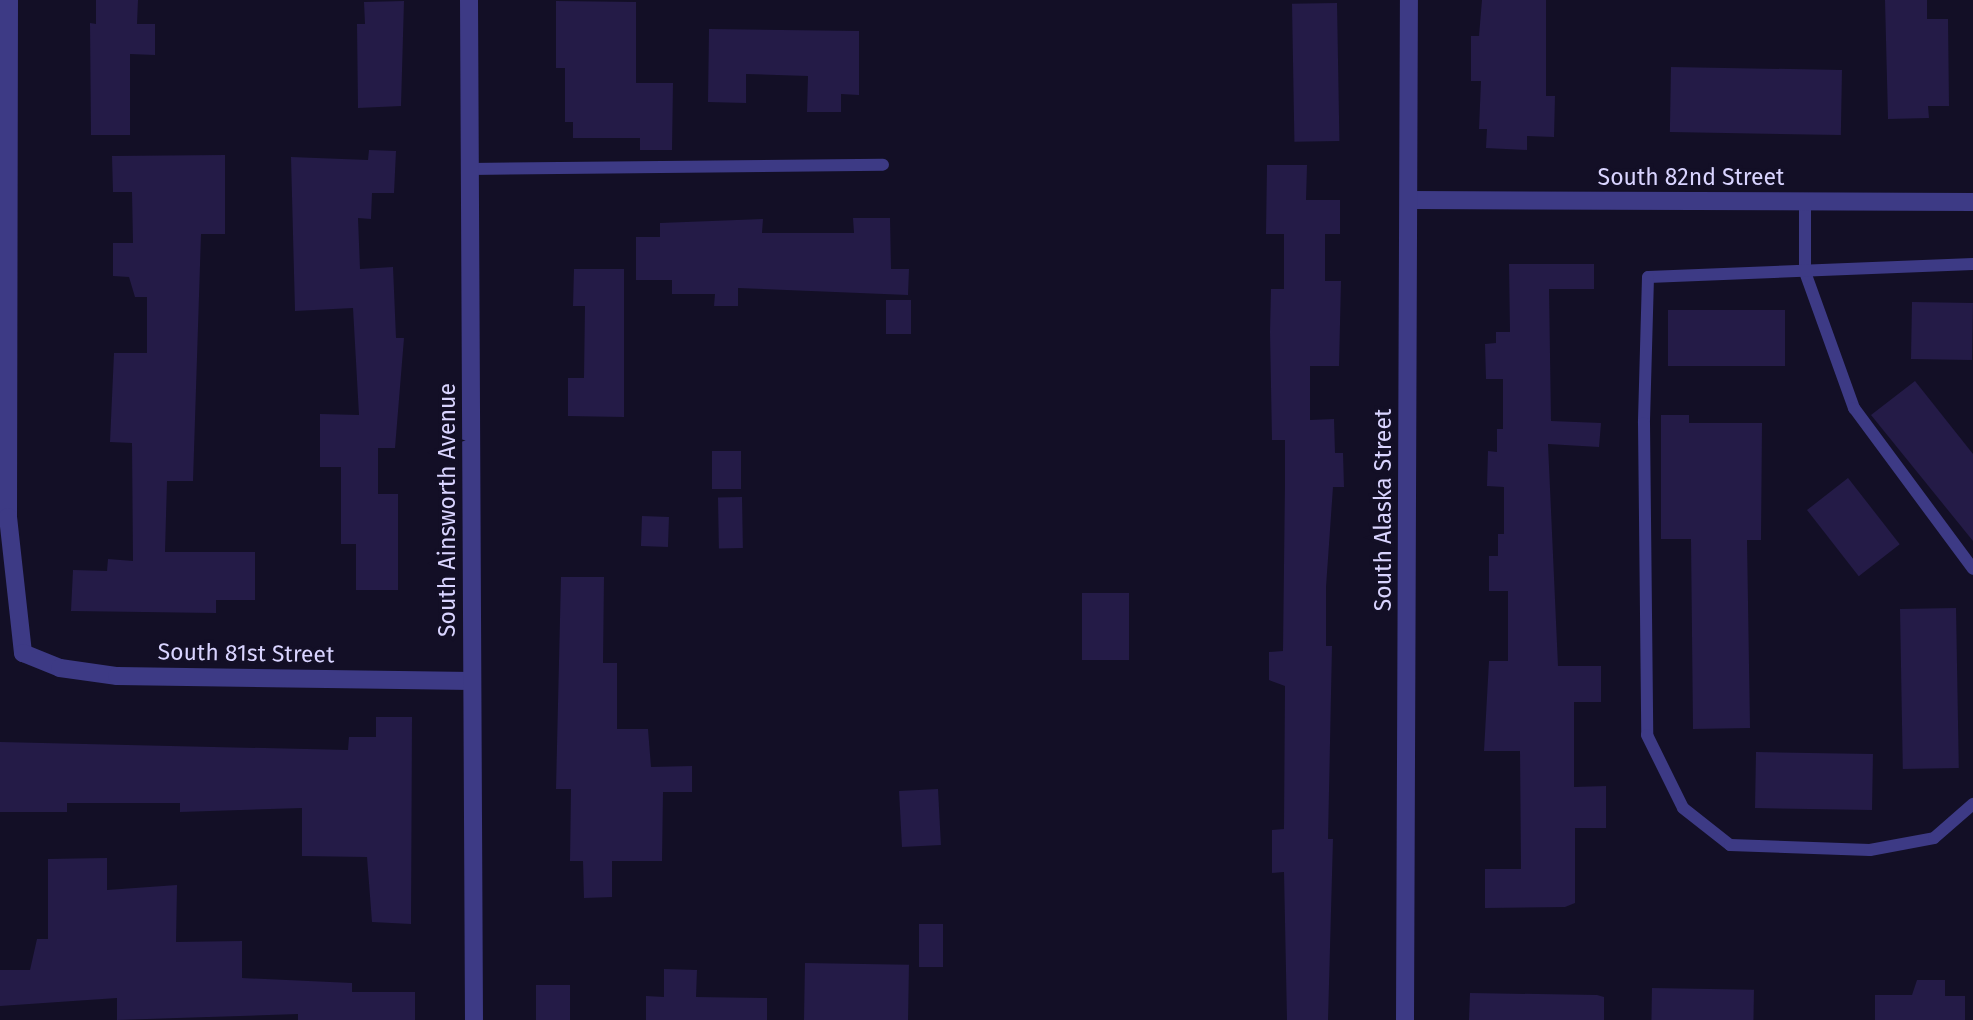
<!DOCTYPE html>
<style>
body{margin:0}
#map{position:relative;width:1973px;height:1020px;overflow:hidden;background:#130f26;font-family:"Fira Sans",sans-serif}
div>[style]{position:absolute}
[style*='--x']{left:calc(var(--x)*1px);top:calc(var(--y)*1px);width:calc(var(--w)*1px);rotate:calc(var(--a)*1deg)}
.building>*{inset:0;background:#241b47;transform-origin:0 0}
.service>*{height:12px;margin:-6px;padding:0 6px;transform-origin:6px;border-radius:6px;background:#3d3a85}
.minor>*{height:18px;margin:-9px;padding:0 9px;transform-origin:9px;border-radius:9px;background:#3d3a85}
span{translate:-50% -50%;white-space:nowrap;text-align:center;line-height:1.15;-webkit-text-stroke:7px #130f26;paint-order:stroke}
.street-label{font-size:23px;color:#d9d4ff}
</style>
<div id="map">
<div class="building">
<i style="clip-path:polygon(96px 0,138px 0,137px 24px,155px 24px,155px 55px,130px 54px,130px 135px,91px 135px,90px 23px,96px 24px)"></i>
<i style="clip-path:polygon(1482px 0,1546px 0,1546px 96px,1555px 96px,1554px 137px,1527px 136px,1527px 150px,1486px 148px,1487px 129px,1479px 129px,1481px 81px,1471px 81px,1471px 36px,1479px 36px)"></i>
<i style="clip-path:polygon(1885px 0,1927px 0,1927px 19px,1948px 19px,1949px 106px,1928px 106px,1929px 118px,1888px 119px)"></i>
<i style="clip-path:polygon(404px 1px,401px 106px,358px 108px,357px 24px,365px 24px,364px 2px)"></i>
<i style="clip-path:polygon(556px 1px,636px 2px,636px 83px,673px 83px,672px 150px,640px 150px,640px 138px,573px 138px,573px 122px,565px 122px,565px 68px,556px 68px)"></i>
<i style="left:1337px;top:3px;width:138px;height:45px;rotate:89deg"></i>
<i style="clip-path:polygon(709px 29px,859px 31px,859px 95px,841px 94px,841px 112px,807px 112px,808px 76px,746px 74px,746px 103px,708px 102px)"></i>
<i style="left:1671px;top:67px;width:171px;height:65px;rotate:1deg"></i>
<i style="clip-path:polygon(369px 150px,396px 151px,394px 193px,372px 193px,371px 219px,358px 218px,360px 269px,393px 267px,396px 338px,404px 338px,395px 448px,378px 448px,378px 494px,398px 494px,398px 590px,356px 590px,356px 544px,341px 544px,341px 467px,320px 467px,320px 414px,359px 415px,353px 308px,295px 311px,291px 157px,368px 160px)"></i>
<i style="clip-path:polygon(225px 155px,225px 234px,201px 234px,193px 481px,167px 481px,165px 552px,255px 552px,255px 600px,216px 600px,216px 613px,71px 611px,73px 570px,107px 571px,108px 559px,133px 561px,132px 443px,110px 442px,114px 353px,147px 353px,147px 297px,135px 297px,129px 277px,113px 276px,113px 243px,133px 243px,132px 192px,113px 192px,112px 156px)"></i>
<i style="clip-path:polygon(1267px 165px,1307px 165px,1306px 200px,1340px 200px,1340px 234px,1325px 234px,1325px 281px,1341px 281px,1339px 366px,1310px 366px,1310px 420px,1334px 419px,1335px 453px,1343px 453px,1344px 487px,1333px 487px,1326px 587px,1326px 646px,1332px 646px,1328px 839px,1333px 839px,1328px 1020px,1287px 1020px,1284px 872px,1272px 873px,1272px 830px,1284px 829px,1285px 686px,1269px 680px,1269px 652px,1283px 651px,1285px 483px,1285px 440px,1272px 440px,1270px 332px,1271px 289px,1284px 289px,1284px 234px,1266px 234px)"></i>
<i style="clip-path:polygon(853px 218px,890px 218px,891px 269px,909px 269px,908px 295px,738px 288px,738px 306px,714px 306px,715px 294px,672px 294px,672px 280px,636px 280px,636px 237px,660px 237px,660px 223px,763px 219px,762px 233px,854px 233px)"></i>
<i style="clip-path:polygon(1509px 264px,1594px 264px,1594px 289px,1549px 289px,1551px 421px,1601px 423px,1599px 447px,1548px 444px,1558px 666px,1601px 666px,1601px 702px,1574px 702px,1574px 787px,1606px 786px,1606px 828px,1575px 828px,1575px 903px,1565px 907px,1485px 908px,1485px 869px,1521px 869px,1520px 751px,1484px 751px,1489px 661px,1508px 661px,1508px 591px,1489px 591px,1489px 556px,1498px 556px,1498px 534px,1504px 534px,1504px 487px,1487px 486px,1488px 451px,1497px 452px,1497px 429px,1503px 429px,1503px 379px,1486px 379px,1485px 344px,1496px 343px,1496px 332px,1510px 332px)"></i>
<i style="clip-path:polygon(574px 269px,624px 269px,624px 417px,568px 416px,568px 378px,584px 378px,585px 306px,573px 306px)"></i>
<i style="left:886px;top:300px;width:25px;height:34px"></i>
<i style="left:1912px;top:302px;width:61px;height:57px;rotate:1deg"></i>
<i style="left:1668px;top:310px;width:117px;height:56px"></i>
<i style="clip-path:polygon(1915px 381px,1973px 454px,1973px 541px,1871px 415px)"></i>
<i style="clip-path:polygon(1661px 415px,1689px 415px,1689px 423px,1762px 423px,1761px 540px,1747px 540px,1750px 728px,1693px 729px,1691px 539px,1661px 539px)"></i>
<i style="left:712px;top:451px;width:29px;height:38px"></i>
<i style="left:1848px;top:478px;width:84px;height:52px;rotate:52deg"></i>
<i style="left:742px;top:497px;width:51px;height:24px;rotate:89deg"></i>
<i style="left:642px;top:516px;width:27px;height:30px;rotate:2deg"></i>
<i style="clip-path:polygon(561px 577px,604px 577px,603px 663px,617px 663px,617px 729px,648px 729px,651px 767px,692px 766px,692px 792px,663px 792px,662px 861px,612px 861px,612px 897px,584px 898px,583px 861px,570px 861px,571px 789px,556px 789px)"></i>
<i style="left:1082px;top:593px;width:47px;height:67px"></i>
<i style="left:1956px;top:608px;width:160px;height:56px;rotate:89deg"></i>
<i style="clip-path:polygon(376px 717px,412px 717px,411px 924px,372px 922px,367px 857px,302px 856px,302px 808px,180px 812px,180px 803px,67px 803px,67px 812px,0 812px,0 742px,348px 750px,349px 737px,376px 737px)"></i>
<i style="left:1756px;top:752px;width:117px;height:56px;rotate:1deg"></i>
<i style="left:938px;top:789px;width:56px;height:39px;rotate:87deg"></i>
<i style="clip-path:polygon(107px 858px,107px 890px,177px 885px,176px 942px,242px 941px,242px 978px,352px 983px,352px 992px,415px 992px,415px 1020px,298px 1020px,298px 1014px,117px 1020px,117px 998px,0 1006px,0 970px,30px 970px,37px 939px,48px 939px,48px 859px)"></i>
<i style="left:919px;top:924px;width:24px;height:43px"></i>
<i style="left:805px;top:963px;width:104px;height:57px;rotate:1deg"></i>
<i style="clip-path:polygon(664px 969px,697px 970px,696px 997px,767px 998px,767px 1020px,646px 1020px,646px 996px,664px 997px)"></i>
<i style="clip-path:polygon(1917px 980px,1945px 980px,1945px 996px,1965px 996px,1965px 1020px,1875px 1020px,1875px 995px,1912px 995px)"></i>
<i style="left:570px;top:985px;width:35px;height:34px;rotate:90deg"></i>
<i style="left:1652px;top:988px;width:102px;height:32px;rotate:1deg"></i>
<i style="clip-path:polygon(1470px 993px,1597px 995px,1604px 997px,1604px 1020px,1469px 1020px)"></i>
</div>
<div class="service">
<i style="--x:470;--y:169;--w:413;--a:-0.6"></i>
<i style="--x:1805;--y:202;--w:70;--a:90"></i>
<i style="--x:1805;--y:272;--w:145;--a:70.2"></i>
<i style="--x:1854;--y:408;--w:200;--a:53.5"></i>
<i style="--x:1973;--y:264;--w:325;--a:177.7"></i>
<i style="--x:1648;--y:277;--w:146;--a:91.6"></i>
<i style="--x:1644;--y:423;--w:312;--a:89.4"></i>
<i style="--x:1647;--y:735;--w:81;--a:63.7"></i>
<i style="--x:1683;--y:808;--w:60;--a:38.2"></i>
<i style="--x:1730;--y:845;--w:140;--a:2"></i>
<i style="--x:1870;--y:850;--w:65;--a:-10.6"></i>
<i style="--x:1934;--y:838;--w:52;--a:-41.1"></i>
</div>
<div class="minor">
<i style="--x:9;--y:0;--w:517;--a:90.11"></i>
<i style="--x:8;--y:517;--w:137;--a:83.7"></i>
<i style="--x:23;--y:653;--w:40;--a:22"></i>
<i style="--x:60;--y:668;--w:58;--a:8"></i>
<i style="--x:117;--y:676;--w:355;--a:0.8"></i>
<i style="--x:469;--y:0;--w:1020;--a:89.72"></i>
<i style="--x:1409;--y:200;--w:564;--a:0.2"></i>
<i style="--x:1405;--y:1020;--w:1020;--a:-89.78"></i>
</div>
<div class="street-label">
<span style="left:1691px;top:177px">South 82nd Street</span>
<span style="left:447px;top:510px;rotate:-90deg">South Ainsworth Avenue</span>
<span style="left:1383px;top:510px;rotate:-90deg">South Alaska Street</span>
<span style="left:246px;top:653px;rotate:1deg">South 81st Street</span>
</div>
</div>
